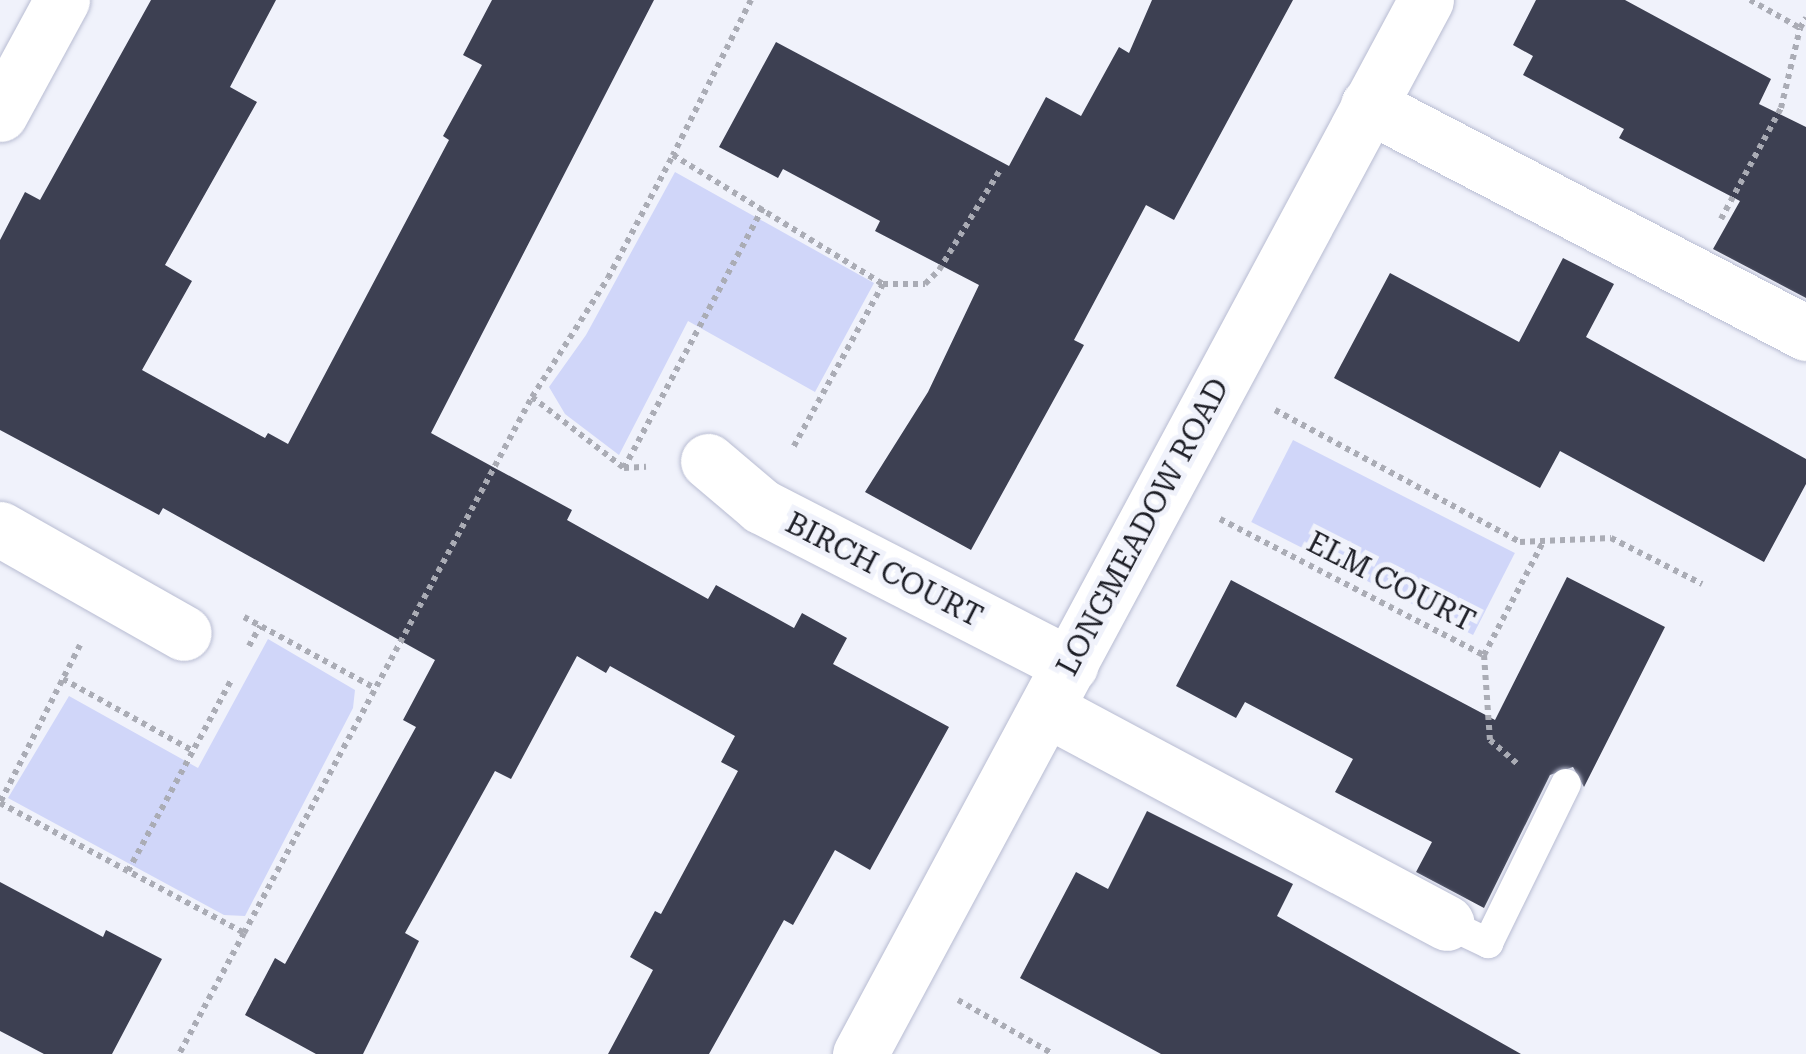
<!DOCTYPE html>
<style>
body{margin:0}
#map{position:relative;width:1806px;height:1054px;overflow:hidden;background:#f0f2fb;font-family:"Roboto Serif",serif}
div>[style]{position:absolute}
[style*='--x']{left:calc(var(--x)*1px);top:calc(var(--y)*1px);width:calc(var(--w)*1px);rotate:calc(var(--a)*1deg)}
.green>*{inset:0;background:#d0d6f9;transform-origin:0 0}
.building>*{inset:0;background:#3d4052}
.path>*{height:6px;margin-top:-3px;transform-origin:0;background:repeating-linear-gradient(90deg,#aaacb5 0 5px,transparent 0 10px)}
.roads{filter:drop-shadow(0 0 2px #b8bcd2) drop-shadow(0 0 2px #b8bcd2)}
.lane>*{height:30px;margin:-15px;padding:0 15px;transform-origin:15px;border-radius:15px;background:#fff}
.street>*{height:55px;margin:-27.5px;padding:0 27.5px;transform-origin:27.5px;border-radius:27.5px;background:#fff}
span{translate:-50% -50%;white-space:nowrap;text-align:center;line-height:1.15;-webkit-text-stroke:10px #f0f2fb;paint-order:stroke}
.street-label{font-size:30px;color:#1d1e26}
</style>
<div id="map">
<div class="green">
<i style="clip-path:polygon(675px 172px,874px 283px,815px 392px,688px 321px,619px 455px,565px 414px,549px 387px,586px 335px)"></i>
<i style="left:1293px;top:440px;width:249px;height:92px;rotate:27deg"></i>
<i style="clip-path:polygon(268px 639px,355px 690px,353px 708px,245px 916px,224px 915px,8px 798px,69px 696px,198px 768px)"></i>
</div>
<div class="building">
<i style="clip-path:polygon(151px 0,276px 0,230px 87px,257px 102px,165px 265px,192px 281px,142px 370px,265px 438px,268px 433px,288px 444px,449px 140px,443px 136px,482px 65px,463px 55px,492px 0,654px 0,431px 433px,572px 510px,567px 520px,708px 599px,716px 585px,794px 628px,802px 613px,847px 638px,833px 664px,949px 727px,870px 870px,835px 850px,793px 925px,784px 920px,709px 1054px,608px 1054px,653px 970px,630px 957px,655px 911px,661px 914px,738px 771px,721px 762px,735px 736px,610px 666px,606px 673px,577px 656px,511px 779px,495px 771px,405px 933px,419px 941px,363px 1054px,316px 1054px,245px 1015px,275px 958px,285px 964px,416px 727px,403px 720px,435px 660px,163px 508px,159px 515px,0 430px,0 240px,25px 192px,40px 200px)"></i>
<i style="clip-path:polygon(1152px 0,1293px 0,1174px 220px,1146px 205px,1074px 340px,1084px 345px,971px 550px,865px 492px,928px 392px,979px 285px,875px 231px,880px 221px,783px 169px,778px 178px,719px 147px,776px 42px,1009px 166px,1046px 97px,1081px 116px,1119px 47px,1129px 53px)"></i>
<i style="clip-path:polygon(1536px 0,1625px 0,1771px 79px,1759px 104px,1806px 127px,1806px 298px,1713px 249px,1740px 201px,1619px 138px,1624px 129px,1523px 75px,1533px 56px,1513px 45px)"></i>
<i style="clip-path:polygon(1563px 258px,1614px 284px,1586px 337px,1806px 459px,1806px 484px,1764px 562px,1560px 451px,1540px 488px,1334px 378px,1390px 273px,1519px 342px)"></i>
<i style="clip-path:polygon(1567px 577px,1665px 627px,1584px 787px,1573px 767px,1550px 775px,1484px 908px,1416px 872px,1432px 842px,1335px 792px,1353px 759px,1245px 702px,1236px 718px,1176px 686px,1231px 580px,1495px 720px)"></i>
<i style="clip-path:polygon(1147px 811px,1293px 884px,1277px 916px,1521px 1054px,1161px 1054px,1020px 978px,1076px 872px,1108px 889px)"></i>
<i style="clip-path:polygon(0 882px,103px 937px,106px 930px,162px 959px,112px 1054px,44px 1054px,0 1031px)"></i>
</div>
<div class="path">
<i style="--x:751;--y:0;--w:174;--a:116.7"></i>
<i style="--x:673;--y:155;--w:246;--a:31.6"></i>
<i style="--x:883;--y:284;--w:187;--a:118.8"></i>
<i style="--x:1750;--y:0;--w:57;--a:29.2"></i>
<i style="--x:1800;--y:28;--w:12;--a:-59"></i>
<i style="--x:1721;--y:219;--w:126;--a:-61.6"></i>
<i style="--x:1781;--y:108;--w:82;--a:-76.6"></i>
<i style="--x:883;--y:284;--w:42;--a:0"></i>
<i style="--x:925;--y:284;--w:20;--a:-45"></i>
<i style="--x:939;--y:270;--w:117;--a:-58.6"></i>
<i style="--x:532;--y:397;--w:116;--a:37.7"></i>
<i style="--x:624;--y:468;--w:22;--a:-3"></i>
<i style="--x:1275;--y:410;--w:278;--a:28.3"></i>
<i style="--x:1520;--y:542;--w:91;--a:-2.5"></i>
<i style="--x:1611;--y:538;--w:102;--a:26.8"></i>
<i style="--x:624;--y:468;--w:297;--a:-61.9"></i>
<i style="--x:1220;--y:519;--w:297;--a:27.3"></i>
<i style="--x:1484;--y:655;--w:127;--a:-62.4"></i>
<i style="--x:244;--y:617;--w:149;--a:28.5"></i>
<i style="--x:80;--y:645;--w:177;--a:116.9"></i>
<i style="--x:0;--y:803;--w:276;--a:28"></i>
<i style="--x:244;--y:933;--w:137;--a:118.2"></i>
<i style="--x:249;--y:646;--w:23;--a:-61"></i>
<i style="--x:1484;--y:655;--w:85;--a:86"></i>
<i style="--x:1490;--y:740;--w:38;--a:41"></i>
<i style="--x:63;--y:679;--w:149;--a:29"></i>
<i style="--x:128;--y:871;--w:218;--a:-61.6"></i>
<i style="--x:244;--y:933;--w:608;--a:-61.75"></i>
<i style="--x:532;--y:397;--w:141;--a:-57.4"></i>
<i style="--x:608;--y:278;--w:139;--a:-62.1"></i>
<i style="--x:958;--y:1000;--w:109;--a:29.6"></i>
</div>
<div class="roads">
<div class="lane">
<i style="--x:1446;--y:923;--w:47;--a:25.5"></i>
<i style="--x:1488;--y:943;--w:177;--a:-63.9"></i>
</div>
<div class="street">
<i style="--x:1368;--y:105;--w:494;--a:27.5"></i>
<i style="--x:0;--y:114;--w:130;--a:-61.5"></i>
<i style="--x:708;--y:461;--w:70;--a:40.3"></i>
<i style="--x:761;--y:506;--w:348;--a:27.2"></i>
<i style="--x:0;--y:529;--w:211;--a:29.5"></i>
<i style="--x:1046;--y:709;--w:454;--a:28.1"></i>
<i style="--x:860;--y:1054;--w:1196;--a:-61.76"></i>
</div>
</div>
<div class="street-label">
<span style="left:1143px;top:527px;rotate:-62deg">LONGMEADOW ROAD</span>
<span style="left:884px;top:570px;rotate:27deg">BIRCH COURT</span>
<span style="left:1391px;top:582px;rotate:27deg">ELM COURT</span>
</div>
</div>
